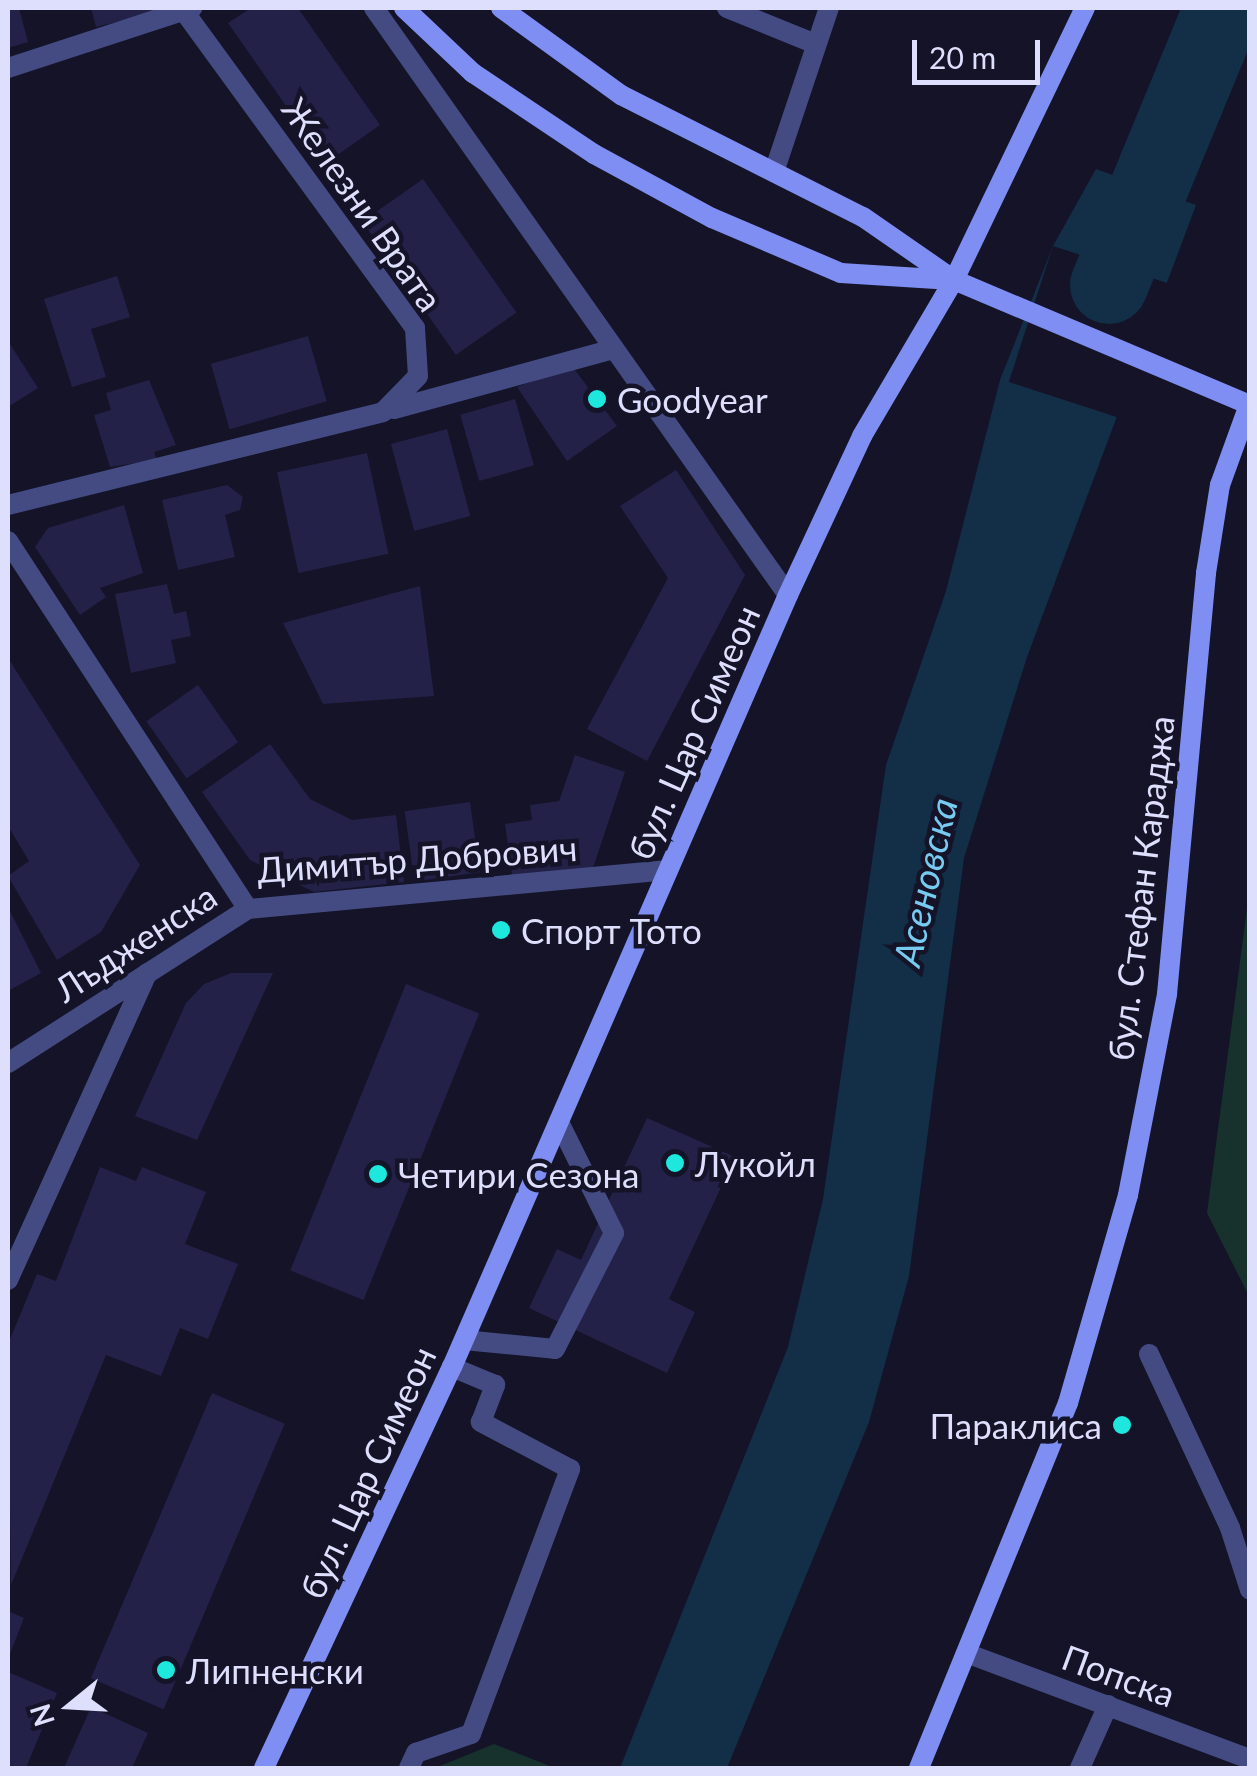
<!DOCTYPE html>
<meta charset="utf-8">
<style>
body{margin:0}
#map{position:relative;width:1257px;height:1776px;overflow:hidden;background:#141328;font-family:Lato,sans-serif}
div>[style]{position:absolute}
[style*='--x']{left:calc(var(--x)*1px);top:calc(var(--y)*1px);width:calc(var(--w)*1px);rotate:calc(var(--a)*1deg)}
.green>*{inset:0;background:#17322d}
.water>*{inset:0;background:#132e47}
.pier>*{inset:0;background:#141328;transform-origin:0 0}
.river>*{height:78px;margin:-39px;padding:0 39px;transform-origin:39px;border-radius:39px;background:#132e47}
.building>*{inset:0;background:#232147;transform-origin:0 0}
.lane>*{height:20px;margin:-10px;padding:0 10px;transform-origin:10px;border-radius:10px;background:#434b82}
.street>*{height:20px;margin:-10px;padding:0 10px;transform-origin:10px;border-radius:10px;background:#434b82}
.secondary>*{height:20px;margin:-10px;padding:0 10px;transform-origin:10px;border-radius:10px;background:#7f8ef2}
.dots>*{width:28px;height:28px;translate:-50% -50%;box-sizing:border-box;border:5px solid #141328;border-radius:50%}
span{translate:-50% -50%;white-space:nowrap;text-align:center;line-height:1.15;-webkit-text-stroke:9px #141328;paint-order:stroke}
.street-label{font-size:35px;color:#dedffc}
.poi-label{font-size:35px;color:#dedffc}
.left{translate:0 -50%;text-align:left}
.right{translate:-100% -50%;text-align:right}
.water-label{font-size:38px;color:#77cbf1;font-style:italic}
.frame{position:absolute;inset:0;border:10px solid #dedffc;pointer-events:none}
.north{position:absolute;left:20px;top:1656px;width:100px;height:100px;-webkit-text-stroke:8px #141328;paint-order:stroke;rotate:252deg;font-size:28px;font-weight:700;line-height:40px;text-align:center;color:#dedffc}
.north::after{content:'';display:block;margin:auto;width:35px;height:45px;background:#dedffc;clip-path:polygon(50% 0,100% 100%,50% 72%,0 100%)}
.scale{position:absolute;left:912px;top:40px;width:128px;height:45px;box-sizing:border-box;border:5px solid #dedffc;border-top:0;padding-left:12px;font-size:30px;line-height:35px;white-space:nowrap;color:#dedffc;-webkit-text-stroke:8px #141328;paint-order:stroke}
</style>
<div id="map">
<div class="green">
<i style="clip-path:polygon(1249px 893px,1249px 1296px,1207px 1213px)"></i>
<i style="clip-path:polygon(494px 1744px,555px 1768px,435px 1768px)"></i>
</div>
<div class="water">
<i style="clip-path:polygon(1096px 169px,1196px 205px,1027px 657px,964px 858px,909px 1276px,869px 1422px,727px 1768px,620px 1768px,788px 1347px,823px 1199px,886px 765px,946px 591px,1000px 380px,1053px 246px)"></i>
</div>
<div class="pier">
<i style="left:1053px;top:246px;width:124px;height:143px;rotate:18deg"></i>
</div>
<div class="river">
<i style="--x:1109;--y:285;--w:300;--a:-67.6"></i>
</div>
<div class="building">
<i style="clip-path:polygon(8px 8px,19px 8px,28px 42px,8px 48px)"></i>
<i style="clip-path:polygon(91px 8px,169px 8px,169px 9px,96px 27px)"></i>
<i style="clip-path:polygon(251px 8px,298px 8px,380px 125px,326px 163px,228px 23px)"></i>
<i style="left:423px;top:179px;width:163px;height:74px;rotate:55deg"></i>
<i style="clip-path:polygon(117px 276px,130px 317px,91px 329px,106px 377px,72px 387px,44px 299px)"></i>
<i style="left:308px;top:336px;width:68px;height:101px;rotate:74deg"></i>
<i style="clip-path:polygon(8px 341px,38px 388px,8px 407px)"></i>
<i style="clip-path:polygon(572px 366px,617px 426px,567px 461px,517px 387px)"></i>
<i style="clip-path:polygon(149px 380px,176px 445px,154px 452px,157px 460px,110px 467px,94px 415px,111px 410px,106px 393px)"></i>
<i style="left:515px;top:399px;width:69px;height:57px;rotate:74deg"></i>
<i style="left:447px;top:429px;width:90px;height:58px;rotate:75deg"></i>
<i style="left:367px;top:453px;width:103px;height:92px;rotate:78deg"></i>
<i style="clip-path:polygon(676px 470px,745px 575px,647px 761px,587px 729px,668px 578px,620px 506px)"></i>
<i style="clip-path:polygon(227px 485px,243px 497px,240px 510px,225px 515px,235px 557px,178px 570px,162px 500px)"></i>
<i style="clip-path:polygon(124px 505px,143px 573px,100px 588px,106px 597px,80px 615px,35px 547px,48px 528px)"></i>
<i style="clip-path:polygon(167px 584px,174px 614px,186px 611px,191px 636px,171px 640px,176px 663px,131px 673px,115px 594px)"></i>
<i style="clip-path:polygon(420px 586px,434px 696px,323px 704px,283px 623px)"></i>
<i style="clip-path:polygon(8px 658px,140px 865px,101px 932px,57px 960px,8px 876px,29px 861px,8px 826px)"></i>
<i style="left:198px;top:685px;width:70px;height:63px;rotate:55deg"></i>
<i style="clip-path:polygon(270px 744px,310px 799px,352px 820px,396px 815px,404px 882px,314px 892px,250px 860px,202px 792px)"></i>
<i style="clip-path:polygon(575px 755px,625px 772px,593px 868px,513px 881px,505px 824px,532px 820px,530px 805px,559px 801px)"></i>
<i style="left:470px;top:802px;width:71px;height:66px;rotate:82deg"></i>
<i style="clip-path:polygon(8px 907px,41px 973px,8px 991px)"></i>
<i style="clip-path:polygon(231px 973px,273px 973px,197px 1140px,135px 1116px,186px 1003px,204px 984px)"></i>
<i style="left:406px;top:984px;width:79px;height:309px;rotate:22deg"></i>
<i style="clip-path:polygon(647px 1118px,735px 1157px,669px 1299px,695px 1312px,667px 1373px,529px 1308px,557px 1249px,581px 1260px)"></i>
<i style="clip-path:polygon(100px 1167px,136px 1181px,142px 1167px,206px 1192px,185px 1244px,238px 1264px,208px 1339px,180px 1328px,161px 1376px,106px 1355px,11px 1585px,8px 1344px,37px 1274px,56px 1281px)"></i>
<i style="left:212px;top:1393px;width:79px;height:310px;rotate:23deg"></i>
<i style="clip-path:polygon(8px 1611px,24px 1618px,8px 1659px)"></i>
<i style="clip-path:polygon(8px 1672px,57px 1693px,26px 1768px,8px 1765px)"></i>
<i style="clip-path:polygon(91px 1707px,148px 1733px,132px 1768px,64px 1768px)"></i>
</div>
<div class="lane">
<i style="--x:727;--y:8;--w:93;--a:22.1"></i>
<i style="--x:774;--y:172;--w:173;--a:-71.5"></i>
<i style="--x:464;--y:1340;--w:91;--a:5.6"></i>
<i style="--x:555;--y:1349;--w:130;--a:-63"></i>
<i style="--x:614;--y:1233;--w:124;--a:-116.4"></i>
<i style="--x:1149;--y:1354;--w:192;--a:65"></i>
<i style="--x:1230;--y:1528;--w:65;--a:72.1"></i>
<i style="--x:1080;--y:1768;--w:69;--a:-66"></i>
</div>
<div class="street">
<i style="--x:374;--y:8;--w:718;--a:54.81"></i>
<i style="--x:8;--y:68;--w:194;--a:-18.1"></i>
<i style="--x:394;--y:409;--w:228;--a:-15.3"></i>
<i style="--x:8;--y:505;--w:386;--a:-13.9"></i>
<i style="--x:383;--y:412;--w:50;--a:-45.8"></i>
<i style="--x:418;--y:376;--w:48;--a:-93.6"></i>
<i style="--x:415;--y:328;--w:390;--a:-126.1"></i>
<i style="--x:8;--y:541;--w:439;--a:56.9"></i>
<i style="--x:8;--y:1063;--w:285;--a:-32.7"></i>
<i style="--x:248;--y:909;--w:422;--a:-5.3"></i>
<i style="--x:8;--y:1280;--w:337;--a:-65.6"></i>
<i style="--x:966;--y:1653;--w:303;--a:20.5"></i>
<i style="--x:409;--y:1768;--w:17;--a:-65"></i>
<i style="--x:416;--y:1753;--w:58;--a:-19.1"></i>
<i style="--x:471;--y:1734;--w:283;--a:-69.5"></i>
<i style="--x:570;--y:1469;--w:101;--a:-152.2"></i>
<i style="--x:481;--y:1422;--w:40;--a:-69"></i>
<i style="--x:495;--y:1385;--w:47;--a:-157.3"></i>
</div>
<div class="secondary">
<i style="--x:404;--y:8;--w:95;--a:43.3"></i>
<i style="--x:473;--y:73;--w:146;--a:33.8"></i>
<i style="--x:594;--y:154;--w:134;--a:28.5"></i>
<i style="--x:712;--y:218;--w:140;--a:23.1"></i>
<i style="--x:841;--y:273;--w:111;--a:3.6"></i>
<i style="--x:501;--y:8;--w:148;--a:35.9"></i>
<i style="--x:621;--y:95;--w:271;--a:26.8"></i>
<i style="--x:863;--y:217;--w:111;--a:34.7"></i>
<i style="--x:954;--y:280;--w:319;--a:22.9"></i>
<i style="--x:264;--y:1768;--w:443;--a:-64.9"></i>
<i style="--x:452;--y:1367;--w:842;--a:-66.48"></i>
<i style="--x:788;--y:595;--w:175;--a:-65"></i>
<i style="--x:862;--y:436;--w:181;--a:-59.5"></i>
<i style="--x:954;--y:280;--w:302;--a:-64.3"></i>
<i style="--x:919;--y:1768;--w:394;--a:-67.8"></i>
<i style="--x:1068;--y:1403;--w:216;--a:-73.9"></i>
<i style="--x:1128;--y:1195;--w:205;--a:-79"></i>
<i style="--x:1167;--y:994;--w:423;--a:-84.7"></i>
<i style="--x:1206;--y:573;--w:89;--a:-81"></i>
<i style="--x:1220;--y:485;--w:88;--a:-70.1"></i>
</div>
<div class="dots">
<i style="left:597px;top:399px;background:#1ee8dd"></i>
<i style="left:501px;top:930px;background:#1ee8dd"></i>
<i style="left:675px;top:1163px;background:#1ee8dd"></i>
<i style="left:378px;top:1174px;background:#1ee8dd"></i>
<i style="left:1122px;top:1425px;background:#1ee8dd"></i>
<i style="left:166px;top:1670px;background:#1ee8dd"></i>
</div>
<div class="street-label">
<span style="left:363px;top:204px;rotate:55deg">Железни Врата</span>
<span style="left:693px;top:732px;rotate:-66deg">бул. Цар Симеон</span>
<span style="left:417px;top:858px;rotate:-4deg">Димитър Добрович</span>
<span style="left:1140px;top:888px;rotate:-83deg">бул. Стефан Караджа</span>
<span style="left:135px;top:942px;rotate:-33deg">Лъдженска</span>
<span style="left:367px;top:1472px;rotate:-65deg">бул. Цар Симеон</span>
<span style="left:1119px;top:1675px;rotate:20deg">Попска</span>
</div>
<div class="poi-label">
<span class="left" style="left:617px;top:399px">Goodyear</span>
<span class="left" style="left:521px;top:930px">Спорт Тото</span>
<span class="left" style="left:695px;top:1163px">Лукойл</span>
<span class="left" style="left:398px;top:1174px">Четири Сезона</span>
<span class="right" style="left:1102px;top:1425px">Параклиса</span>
<span class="left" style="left:186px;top:1670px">Липненски</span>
</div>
<div class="water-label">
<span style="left:925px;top:882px;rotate:-77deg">Асеновска</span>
</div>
<div class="frame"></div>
<div class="north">N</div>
<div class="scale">20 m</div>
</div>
